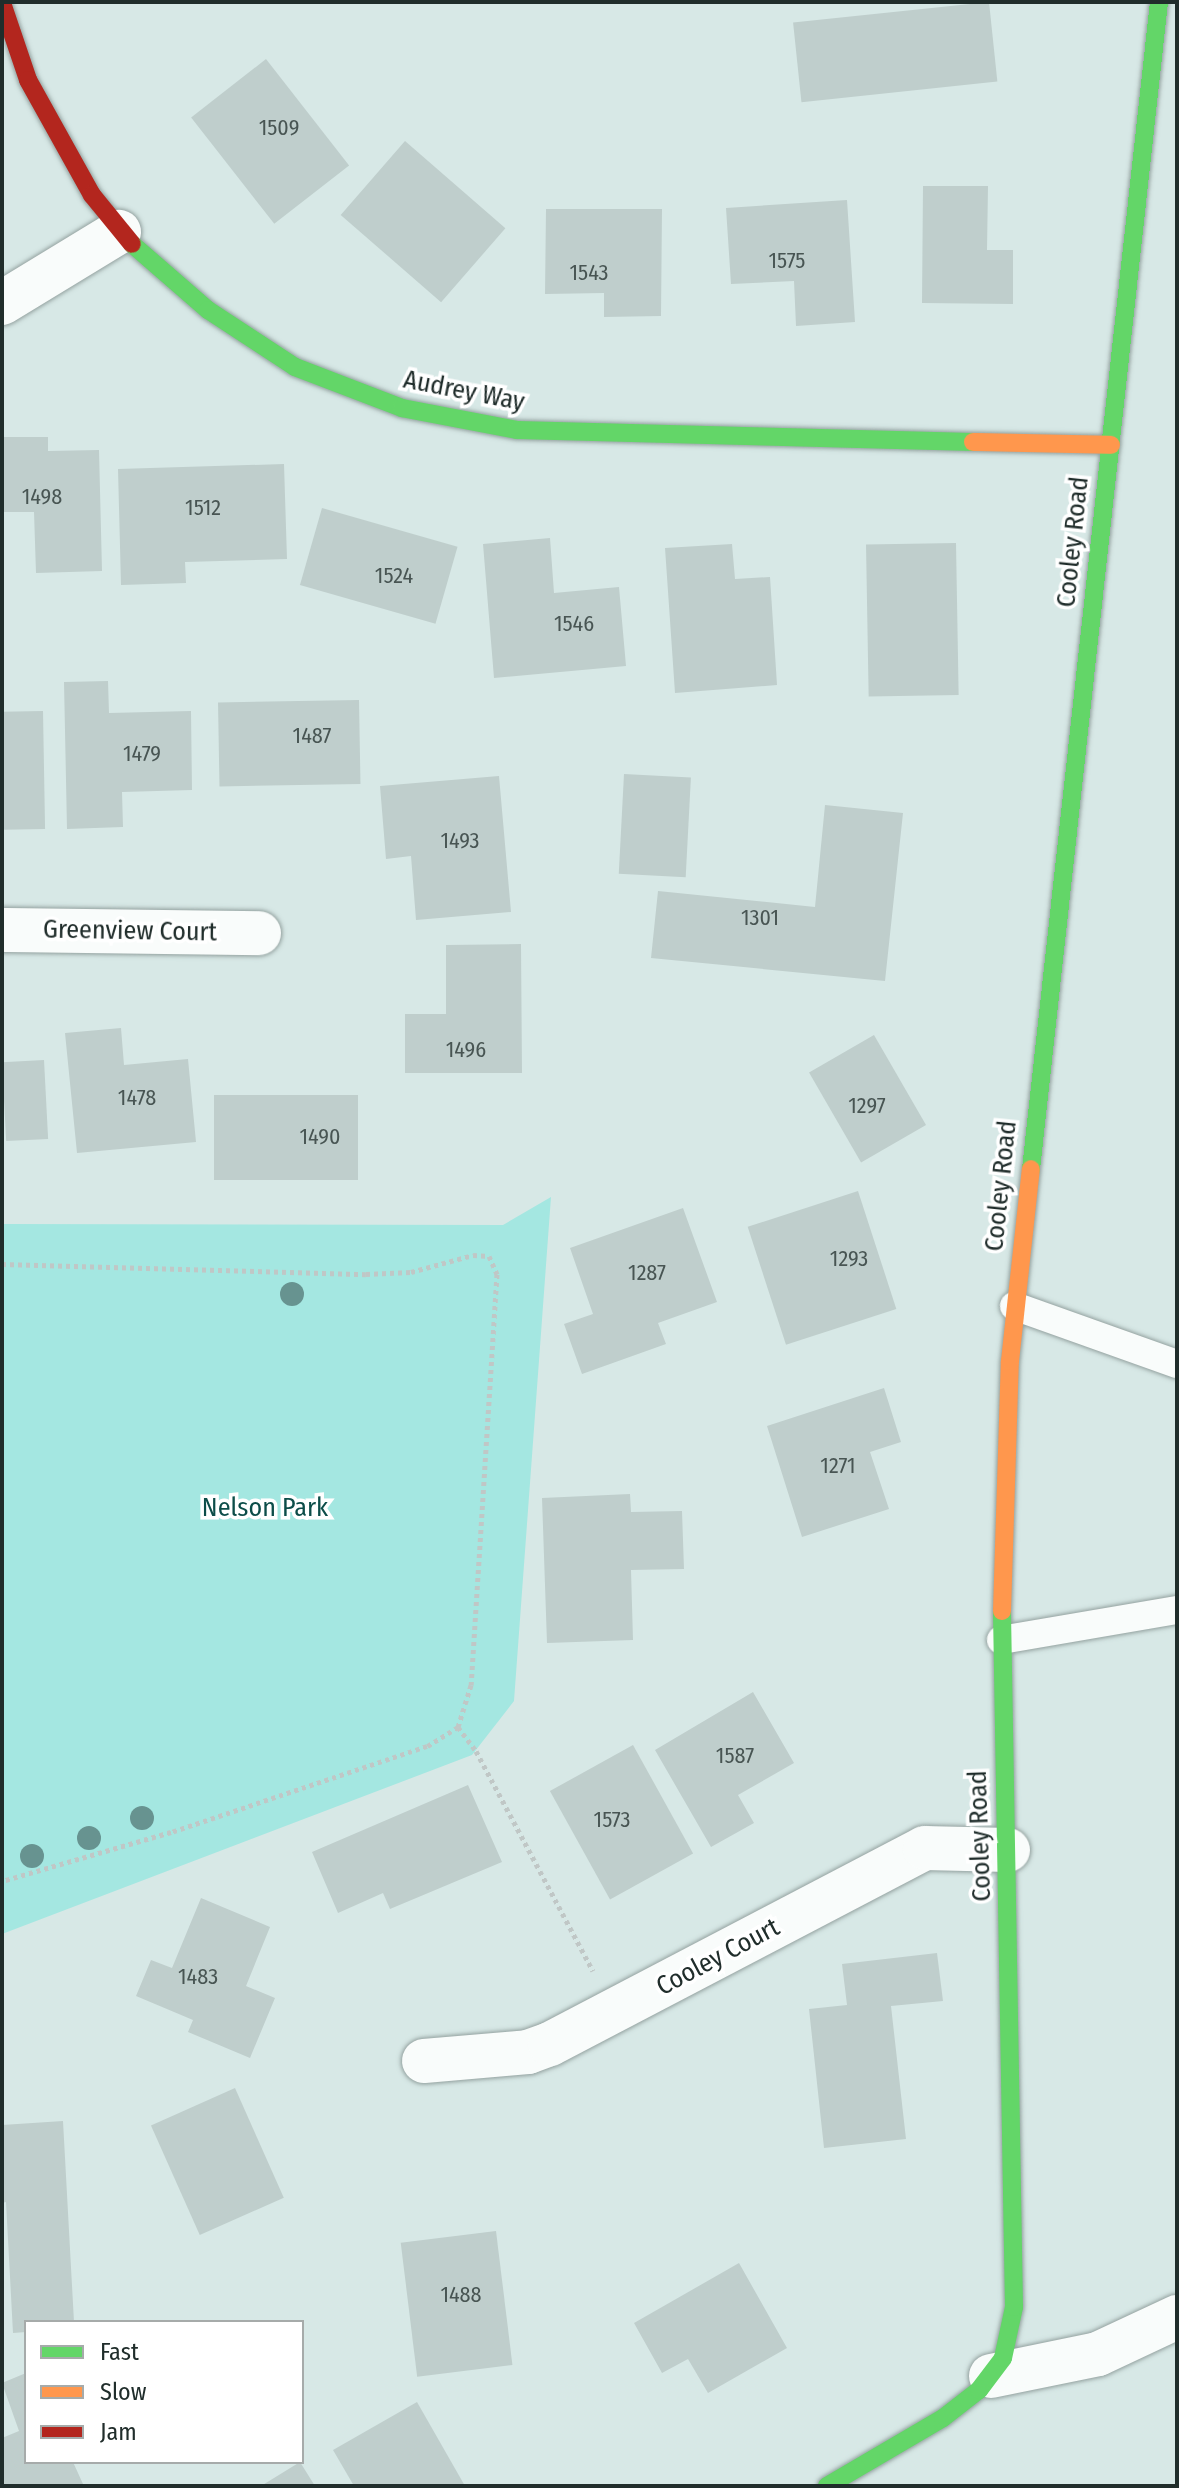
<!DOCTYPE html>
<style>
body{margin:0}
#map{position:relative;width:1179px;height:2488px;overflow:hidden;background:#d7e8e6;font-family:"Fira Sans Condensed",sans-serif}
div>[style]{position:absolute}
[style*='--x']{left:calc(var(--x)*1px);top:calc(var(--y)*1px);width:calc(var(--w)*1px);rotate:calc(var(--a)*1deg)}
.green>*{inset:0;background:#a4e7e1}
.building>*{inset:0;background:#bfcecc;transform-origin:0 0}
.path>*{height:5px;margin-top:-2.5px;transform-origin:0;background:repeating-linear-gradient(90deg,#c0c7c6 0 4px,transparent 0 8px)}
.roads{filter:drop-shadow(0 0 2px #94a2a0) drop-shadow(0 0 2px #94a2a0)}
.lane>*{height:28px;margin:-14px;padding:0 14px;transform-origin:14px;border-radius:14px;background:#f9fcfb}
.street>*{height:44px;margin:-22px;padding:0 22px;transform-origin:22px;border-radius:22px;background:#f9fcfb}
.fast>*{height:18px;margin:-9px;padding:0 9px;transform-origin:9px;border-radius:9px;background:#63d668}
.slow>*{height:18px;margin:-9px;padding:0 9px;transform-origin:9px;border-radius:9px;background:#ff974d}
.jam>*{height:18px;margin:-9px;padding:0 9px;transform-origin:9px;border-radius:9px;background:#b3261e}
.trees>*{width:24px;height:24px;margin:-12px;border-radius:50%;background:#679390}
span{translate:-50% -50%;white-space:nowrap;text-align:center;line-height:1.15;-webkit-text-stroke:7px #fff;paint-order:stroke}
.number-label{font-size:22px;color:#485553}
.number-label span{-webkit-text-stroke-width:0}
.street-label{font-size:26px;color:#202d2b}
.park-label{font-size:26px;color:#0c4d49}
.frame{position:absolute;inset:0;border:4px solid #202d2b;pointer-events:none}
.legend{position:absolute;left:24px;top:2320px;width:280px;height:144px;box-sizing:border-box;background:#fff;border:2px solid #a6abaa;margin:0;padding:10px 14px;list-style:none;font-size:24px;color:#202d2b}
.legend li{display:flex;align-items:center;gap:16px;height:40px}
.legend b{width:40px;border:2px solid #a6abaa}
</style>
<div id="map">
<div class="green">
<i style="clip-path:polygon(551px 1197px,514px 1701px,472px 1755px,2px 1934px,2px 1224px,503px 1225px)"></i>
</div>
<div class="building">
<i style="left:989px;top:2px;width:80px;height:197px;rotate:84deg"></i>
<i style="left:266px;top:59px;width:135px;height:95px;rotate:52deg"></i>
<i style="left:405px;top:141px;width:133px;height:98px;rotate:41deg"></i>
<i style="clip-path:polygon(923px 186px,988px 186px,987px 250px,1013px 250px,1013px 304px,922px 303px)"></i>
<i style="clip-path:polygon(847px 200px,855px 322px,796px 326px,794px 281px,731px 284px,726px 208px)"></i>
<i style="clip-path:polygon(546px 209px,662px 209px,661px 316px,604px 317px,604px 293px,545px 294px)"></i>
<i style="clip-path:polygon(2px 437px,48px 437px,48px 451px,99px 450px,102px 571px,36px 573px,34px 512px,2px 512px)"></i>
<i style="clip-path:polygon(284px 464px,287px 559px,185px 562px,186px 583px,121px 585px,118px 469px)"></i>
<i style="left:322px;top:508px;width:141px;height:80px;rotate:16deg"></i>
<i style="clip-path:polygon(550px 538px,554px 593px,619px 587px,626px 666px,494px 678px,483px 544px)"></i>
<i style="left:956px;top:543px;width:152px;height:90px;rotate:89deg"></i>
<i style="clip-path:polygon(732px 544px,735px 579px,770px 577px,777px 685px,675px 693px,665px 548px)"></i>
<i style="clip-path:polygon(108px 681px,109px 713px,191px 711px,192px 790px,122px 792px,123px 827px,67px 829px,64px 682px)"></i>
<i style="left:359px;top:700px;width:84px;height:141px;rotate:89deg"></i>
<i style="left:43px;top:711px;width:118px;height:41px;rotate:89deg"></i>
<i style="left:624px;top:774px;width:67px;height:100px;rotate:3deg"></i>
<i style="clip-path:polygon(499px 776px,511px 912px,416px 920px,411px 856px,386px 859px,380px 786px)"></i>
<i style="clip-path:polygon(825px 805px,903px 813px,885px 981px,651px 958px,658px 891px,815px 907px)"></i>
<i style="clip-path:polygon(521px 944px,522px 1073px,405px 1073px,405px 1014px,446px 1014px,446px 945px)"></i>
<i style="clip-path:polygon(121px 1028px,124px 1065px,188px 1059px,196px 1142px,77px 1153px,65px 1033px)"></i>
<i style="left:874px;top:1035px;width:104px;height:75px;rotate:60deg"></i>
<i style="left:44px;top:1060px;width:79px;height:42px;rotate:87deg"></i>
<i style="left:214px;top:1095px;width:144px;height:85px"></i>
<i style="left:858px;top:1191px;width:124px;height:116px;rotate:72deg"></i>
<i style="clip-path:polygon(683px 1208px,717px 1302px,658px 1323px,666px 1344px,582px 1374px,564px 1324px,593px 1314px,570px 1248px)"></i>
<i style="clip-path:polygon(884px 1388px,901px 1442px,870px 1452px,889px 1509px,802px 1537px,767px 1426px)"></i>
<i style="clip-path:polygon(630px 1494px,631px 1512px,682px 1511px,684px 1569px,631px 1570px,633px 1640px,547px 1643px,542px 1498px)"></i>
<i style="clip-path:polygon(753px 1692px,794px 1763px,738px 1795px,754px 1823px,711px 1847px,655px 1750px)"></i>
<i style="left:633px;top:1745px;width:124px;height:95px;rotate:61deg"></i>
<i style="clip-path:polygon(468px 1785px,502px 1862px,390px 1909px,383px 1893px,338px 1913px,312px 1852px)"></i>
<i style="clip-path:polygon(201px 1898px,270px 1927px,246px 1986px,275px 1998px,250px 2058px,188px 2032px,193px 2020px,136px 1996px,151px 1960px,172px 1968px)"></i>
<i style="clip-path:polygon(937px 1953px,943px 2001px,891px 2006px,906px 2139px,824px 2148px,809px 2009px,847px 2005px,842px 1964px)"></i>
<i style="left:235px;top:2088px;width:120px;height:92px;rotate:66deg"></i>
<i style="clip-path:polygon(63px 2121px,74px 2322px,26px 2322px,26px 2332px,13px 2333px,6px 2202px,2px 2203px,2px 2125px)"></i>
<i style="left:496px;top:2231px;width:135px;height:96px;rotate:83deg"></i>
<i style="clip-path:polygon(739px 2263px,787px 2348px,708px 2393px,688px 2359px,662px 2373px,634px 2323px)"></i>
<i style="clip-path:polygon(26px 2373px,26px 2462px,73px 2462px,83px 2484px,2px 2486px,2px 2438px,19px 2431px,2px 2383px)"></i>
<i style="clip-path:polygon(417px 2402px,465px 2486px,354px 2486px,333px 2450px)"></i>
<i style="clip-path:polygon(300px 2462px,315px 2486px,261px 2486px)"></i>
</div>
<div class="path">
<i style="--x:2;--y:1264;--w:364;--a:1.6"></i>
<i style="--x:366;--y:1274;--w:45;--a:-2.5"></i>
<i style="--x:411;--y:1272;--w:64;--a:-15.3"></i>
<i style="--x:473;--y:1255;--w:16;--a:4"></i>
<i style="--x:489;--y:1256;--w:20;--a:66"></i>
<i style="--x:497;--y:1274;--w:412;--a:93.6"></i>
<i style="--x:471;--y:1685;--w:44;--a:107.2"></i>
<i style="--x:458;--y:1727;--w:36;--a:148"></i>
<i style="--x:427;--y:1746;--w:270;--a:161.4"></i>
<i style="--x:171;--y:1832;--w:176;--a:163.8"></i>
<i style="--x:458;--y:1727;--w:30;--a:53"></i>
<i style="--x:476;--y:1751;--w:249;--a:62"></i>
</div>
<div class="roads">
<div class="lane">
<i style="--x:1014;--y:1306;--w:173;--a:19.6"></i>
<i style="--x:1001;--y:1640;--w:179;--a:-9.7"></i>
</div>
<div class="street">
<i style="--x:2;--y:303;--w:137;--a:-31.3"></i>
<i style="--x:2;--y:930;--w:257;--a:0.7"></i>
<i style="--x:424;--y:2061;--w:104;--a:-4.9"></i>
<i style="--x:528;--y:2052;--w:23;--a:-20"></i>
<i style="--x:550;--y:2044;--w:423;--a:-27.6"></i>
<i style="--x:925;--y:1848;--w:83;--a:1.4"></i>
<i style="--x:991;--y:2376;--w:109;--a:-11.6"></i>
<i style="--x:1098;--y:2354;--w:87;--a:-25.1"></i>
</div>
<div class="fast">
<i style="--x:132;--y:244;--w:101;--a:41"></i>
<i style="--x:208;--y:310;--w:104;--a:33.2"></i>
<i style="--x:295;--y:367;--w:115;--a:21"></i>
<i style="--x:402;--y:408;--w:117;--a:10.8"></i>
<i style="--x:517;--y:430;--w:456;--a:1.5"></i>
<i style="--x:1031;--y:1169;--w:1174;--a:-83.74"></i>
<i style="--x:827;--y:2486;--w:134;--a:-30.4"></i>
<i style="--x:943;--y:2418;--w:46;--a:-37.9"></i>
<i style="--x:979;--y:2390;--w:40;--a:-53"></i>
<i style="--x:1003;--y:2358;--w:52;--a:-77.8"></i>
<i style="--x:1014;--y:2307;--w:696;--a:-90.99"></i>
</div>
<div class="slow">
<i style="--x:973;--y:442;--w:138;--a:1.2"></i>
<i style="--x:1002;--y:1611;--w:250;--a:-88.2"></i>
<i style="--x:1010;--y:1361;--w:193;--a:-83.8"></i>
</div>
<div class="jam">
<i style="--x:2;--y:3;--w:81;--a:71.3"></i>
<i style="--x:28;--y:80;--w:132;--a:60.9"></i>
<i style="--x:92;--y:195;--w:63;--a:50.8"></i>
</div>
</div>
<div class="trees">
<i style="left:292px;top:1294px"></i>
<i style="left:142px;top:1818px"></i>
<i style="left:89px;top:1838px"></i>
<i style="left:32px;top:1856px"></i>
</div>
<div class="number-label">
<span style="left:279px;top:128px">1509</span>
<span style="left:787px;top:261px">1575</span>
<span style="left:589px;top:273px">1543</span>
<span style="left:42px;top:497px">1498</span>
<span style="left:203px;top:508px">1512</span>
<span style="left:394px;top:576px">1524</span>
<span style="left:574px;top:624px">1546</span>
<span style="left:312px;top:736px">1487</span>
<span style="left:142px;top:754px">1479</span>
<span style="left:460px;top:841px">1493</span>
<span style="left:760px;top:918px">1301</span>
<span style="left:466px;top:1050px">1496</span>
<span style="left:137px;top:1098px">1478</span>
<span style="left:867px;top:1106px">1297</span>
<span style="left:320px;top:1137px">1490</span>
<span style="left:849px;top:1259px">1293</span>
<span style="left:647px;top:1273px">1287</span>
<span style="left:838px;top:1466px">1271</span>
<span style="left:735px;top:1756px">1587</span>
<span style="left:612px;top:1820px">1573</span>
<span style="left:198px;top:1977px">1483</span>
<span style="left:461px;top:2295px">1488</span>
</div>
<div class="street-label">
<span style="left:464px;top:391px;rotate:11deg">Audrey Way</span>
<span style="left:1073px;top:542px;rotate:-84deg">Cooley Road</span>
<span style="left:130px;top:931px;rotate:1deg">Greenview Court</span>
<span style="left:1001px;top:1186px;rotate:-84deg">Cooley Road</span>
<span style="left:980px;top:1836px;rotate:-92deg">Cooley Road</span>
<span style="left:718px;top:1957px;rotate:-28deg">Cooley Court</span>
</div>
<div class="park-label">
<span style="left:265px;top:1508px">Nelson Park</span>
</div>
<div class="frame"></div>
<ul class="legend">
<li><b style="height:10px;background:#63d668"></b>Fast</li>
<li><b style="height:10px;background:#ff974d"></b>Slow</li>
<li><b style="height:10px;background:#b3261e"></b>Jam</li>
</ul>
</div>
